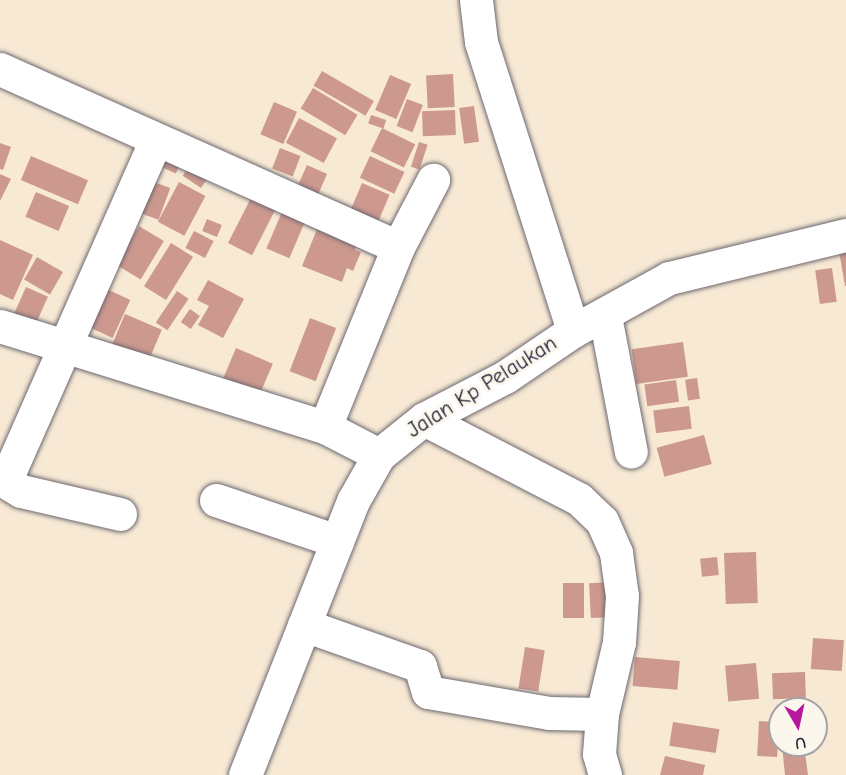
<!DOCTYPE html>
<style>
body{margin:0}
#map{position:relative;width:846px;height:775px;overflow:hidden;background:#f7e9d4;font-family:"Comic Neue",sans-serif}
div>[style]{position:absolute}
[style*='--x']{left:calc(var(--x)*1px);top:calc(var(--y)*1px);width:calc(var(--w)*1px);rotate:calc(var(--a)*1deg)}
.building>*{inset:0;background:#cd998f;transform-origin:0 0}
.roads{filter:drop-shadow(0 0 2px #6d6871) drop-shadow(0 0 2px #6d6871)}
.minor>*{height:33px;margin:-16.5px;padding:0 16.5px;transform-origin:16.5px;border-radius:16.5px;background:#fff}
span{translate:-50% -50%;white-space:nowrap;text-align:center;line-height:1.15;-webkit-text-stroke:6px #fbf7ec;paint-order:stroke}
.street-label{font-size:22px;color:#22223b}
.north{position:absolute;left:768px;top:697px;width:60px;height:60px;box-sizing:border-box;background:#fbf7ec;border:2px solid #a4a2a5;border-radius:50%;rotate:171deg;font-size:16px;font-weight:700;line-height:24px;text-align:center;color:#22223b}
.north::after{content:'';display:block;margin:auto;width:21px;height:27px;background:#b5179e;clip-path:polygon(50% 0,100% 100%,50% 72%,0 100%)}
</style>
<div id="map">
<div class="building">
<i style="left:322px;top:71px;width:60px;height:17px;rotate:30deg"></i>
<i style="left:453px;top:74px;width:33px;height:27px;rotate:87deg"></i>
<i style="left:390px;top:75px;width:23px;height:38px;rotate:23deg"></i>
<i style="left:313px;top:88px;width:52px;height:24px;rotate:31deg"></i>
<i style="left:407px;top:99px;width:17px;height:29px;rotate:21deg"></i>
<i style="left:274px;top:102px;width:25px;height:35px;rotate:23deg"></i>
<i style="left:474px;top:106px;width:36px;height:15px;rotate:82deg"></i>
<i style="left:455px;top:110px;width:25px;height:33px;rotate:88deg"></i>
<i style="left:371px;top:115px;width:16px;height:9px;rotate:18deg"></i>
<i style="left:299px;top:118px;width:43px;height:28px;rotate:28deg"></i>
<i style="left:382px;top:128px;width:37px;height:26px;rotate:26deg"></i>
<i style="left:419px;top:142px;width:9px;height:26px;rotate:18deg"></i>
<i style="clip-path:polygon(0 143px,11px 147px,3px 170px,0 169px)"></i>
<i style="left:280px;top:148px;width:22px;height:22px;rotate:21deg"></i>
<i style="left:169px;top:155px;width:14px;height:14px;rotate:25deg"></i>
<i style="left:31px;top:156px;width:62px;height:26px;rotate:23deg"></i>
<i style="left:370px;top:156px;width:38px;height:24px;rotate:25deg"></i>
<i style="left:190px;top:165px;width:22px;height:13px;rotate:34deg"></i>
<i style="left:307px;top:165px;width:22px;height:34px;rotate:24deg"></i>
<i style="clip-path:polygon(0 174px,11px 179px,0 201px)"></i>
<i style="left:143px;top:178px;width:29px;height:34px;rotate:20deg"></i>
<i style="left:179px;top:182px;width:30px;height:45px;rotate:28deg"></i>
<i style="left:362px;top:183px;width:30px;height:33px;rotate:23deg"></i>
<i style="left:36px;top:192px;width:36px;height:27px;rotate:23deg"></i>
<i style="left:253px;top:194px;width:27px;height:55px;rotate:27deg"></i>
<i style="left:284px;top:207px;width:25px;height:45px;rotate:23deg"></i>
<i style="left:207px;top:219px;width:16px;height:13px;rotate:22deg"></i>
<i style="clip-path:polygon(320px 222px,359px 238px,355px 250px,361px 252px,353px 271px,347px 268px,342px 282px,302px 266px)"></i>
<i style="left:139px;top:226px;width:29px;height:45px;rotate:31deg"></i>
<i style="left:194px;top:231px;width:22px;height:19px;rotate:27deg"></i>
<i style="clip-path:polygon(0 240px,33px 255px,13px 300px,0 294px)"></i>
<i style="left:171px;top:243px;width:26px;height:51px;rotate:32deg"></i>
<i style="clip-path:polygon(846px 250px,846px 286px,845px 286px,839px 251px)"></i>
<i style="left:37px;top:257px;width:30px;height:26px;rotate:30deg"></i>
<i style="left:832px;top:268px;width:34px;height:17px;rotate:82deg"></i>
<i style="clip-path:polygon(208px 280px,244px 299px,223px 338px,198px 325px,209px 306px,197px 300px)"></i>
<i style="left:94px;top:283px;width:40px;height:42px;rotate:25deg"></i>
<i style="left:26px;top:287px;width:24px;height:32px;rotate:24deg"></i>
<i style="left:177px;top:291px;width:14px;height:38px;rotate:34deg"></i>
<i style="left:190px;top:309px;width:12px;height:16px;rotate:35deg"></i>
<i style="left:125px;top:314px;width:40px;height:33px;rotate:23deg"></i>
<i style="left:310px;top:318px;width:28px;height:57px;rotate:21deg"></i>
<i style="left:683px;top:342px;width:35px;height:52px;rotate:82deg"></i>
<i style="left:236px;top:348px;width:40px;height:32px;rotate:23deg"></i>
<i style="left:697px;top:378px;width:21px;height:12px;rotate:82deg"></i>
<i style="left:676px;top:380px;width:22px;height:32px;rotate:82deg"></i>
<i style="left:689px;top:406px;width:23px;height:36px;rotate:83deg"></i>
<i style="left:704px;top:435px;width:30px;height:49px;rotate:75deg"></i>
<i style="left:756px;top:552px;width:51px;height:32px;rotate:88deg"></i>
<i style="left:717px;top:557px;width:18px;height:17px;rotate:84deg"></i>
<i style="left:611px;top:582px;width:35px;height:22px;rotate:87deg"></i>
<i style="left:563px;top:583px;width:21px;height:35px"></i>
<i style="left:813px;top:638px;width:31px;height:31px;rotate:4deg"></i>
<i style="left:525px;top:647px;width:20px;height:42px;rotate:9deg"></i>
<i style="left:635px;top:657px;width:45px;height:29px;rotate:5deg"></i>
<i style="left:756px;top:663px;width:36px;height:31px;rotate:85deg"></i>
<i style="left:805px;top:672px;width:26px;height:33px;rotate:88deg"></i>
<i style="left:759px;top:721px;width:20px;height:35px;rotate:3deg"></i>
<i style="left:673px;top:722px;width:47px;height:24px;rotate:9deg"></i>
<i style="clip-path:polygon(804px 745px,808px 775px,785px 775px,782px 746px)"></i>
<i style="clip-path:polygon(665px 756px,705px 765px,703px 775px,660px 775px)"></i>
</div>
<div class="roads">
<div class="minor">
<i style="--x:476;--y:0;--w:42;--a:83.2"></i>
<i style="--x:481;--y:42;--w:303;--a:72.3"></i>
<i style="--x:0;--y:69;--w:436;--a:24.1"></i>
<i style="--x:605;--y:316;--w:138;--a:79.2"></i>
<i style="--x:0;--y:326;--w:340;--a:17.3"></i>
<i style="--x:325;--y:427;--w:61;--a:27.4"></i>
<i style="--x:424;--y:419;--w:174;--a:27.3"></i>
<i style="--x:579;--y:499;--w:32;--a:44"></i>
<i style="--x:602;--y:521;--w:35;--a:66"></i>
<i style="--x:616;--y:553;--w:43;--a:82.1"></i>
<i style="--x:622;--y:596;--w:46;--a:93.7"></i>
<i style="--x:619;--y:642;--w:74;--a:103.3"></i>
<i style="--x:602;--y:714;--w:40;--a:94.3"></i>
<i style="--x:599;--y:754;--w:22;--a:74"></i>
<i style="--x:325;--y:427;--w:194;--a:-67.9"></i>
<i style="--x:398;--y:247;--w:76;--a:-62.4"></i>
<i style="--x:216;--y:500;--w:128;--a:18.7"></i>
<i style="--x:120;--y:514;--w:102;--a:-166.9"></i>
<i style="--x:21;--y:491;--w:12;--a:-149"></i>
<i style="--x:11;--y:485;--w:10;--a:-107"></i>
<i style="--x:8;--y:475;--w:365;--a:-66.2"></i>
<i style="--x:304;--y:625;--w:123;--a:19.5"></i>
<i style="--x:420;--y:666;--w:27;--a:73"></i>
<i style="--x:428;--y:692;--w:123;--a:9.8"></i>
<i style="--x:549;--y:713;--w:53;--a:1.1"></i>
<i style="--x:245;--y:775;--w:295;--a:-68.5"></i>
<i style="--x:353;--y:501;--w:53;--a:-60.5"></i>
<i style="--x:379;--y:455;--w:58;--a:-38.7"></i>
<i style="--x:424;--y:419;--w:91;--a:-27.4"></i>
<i style="--x:505;--y:377;--w:82;--a:-34.1"></i>
<i style="--x:573;--y:331;--w:110;--a:-28.9"></i>
<i style="--x:669;--y:278;--w:182;--a:-13.7"></i>
</div>
</div>
<div class="street-label">
<span style="left:482px;top:387px;rotate:-32deg">Jalan Kp Pelaukan</span>
</div>
<div class="north">U</div>
</div>
